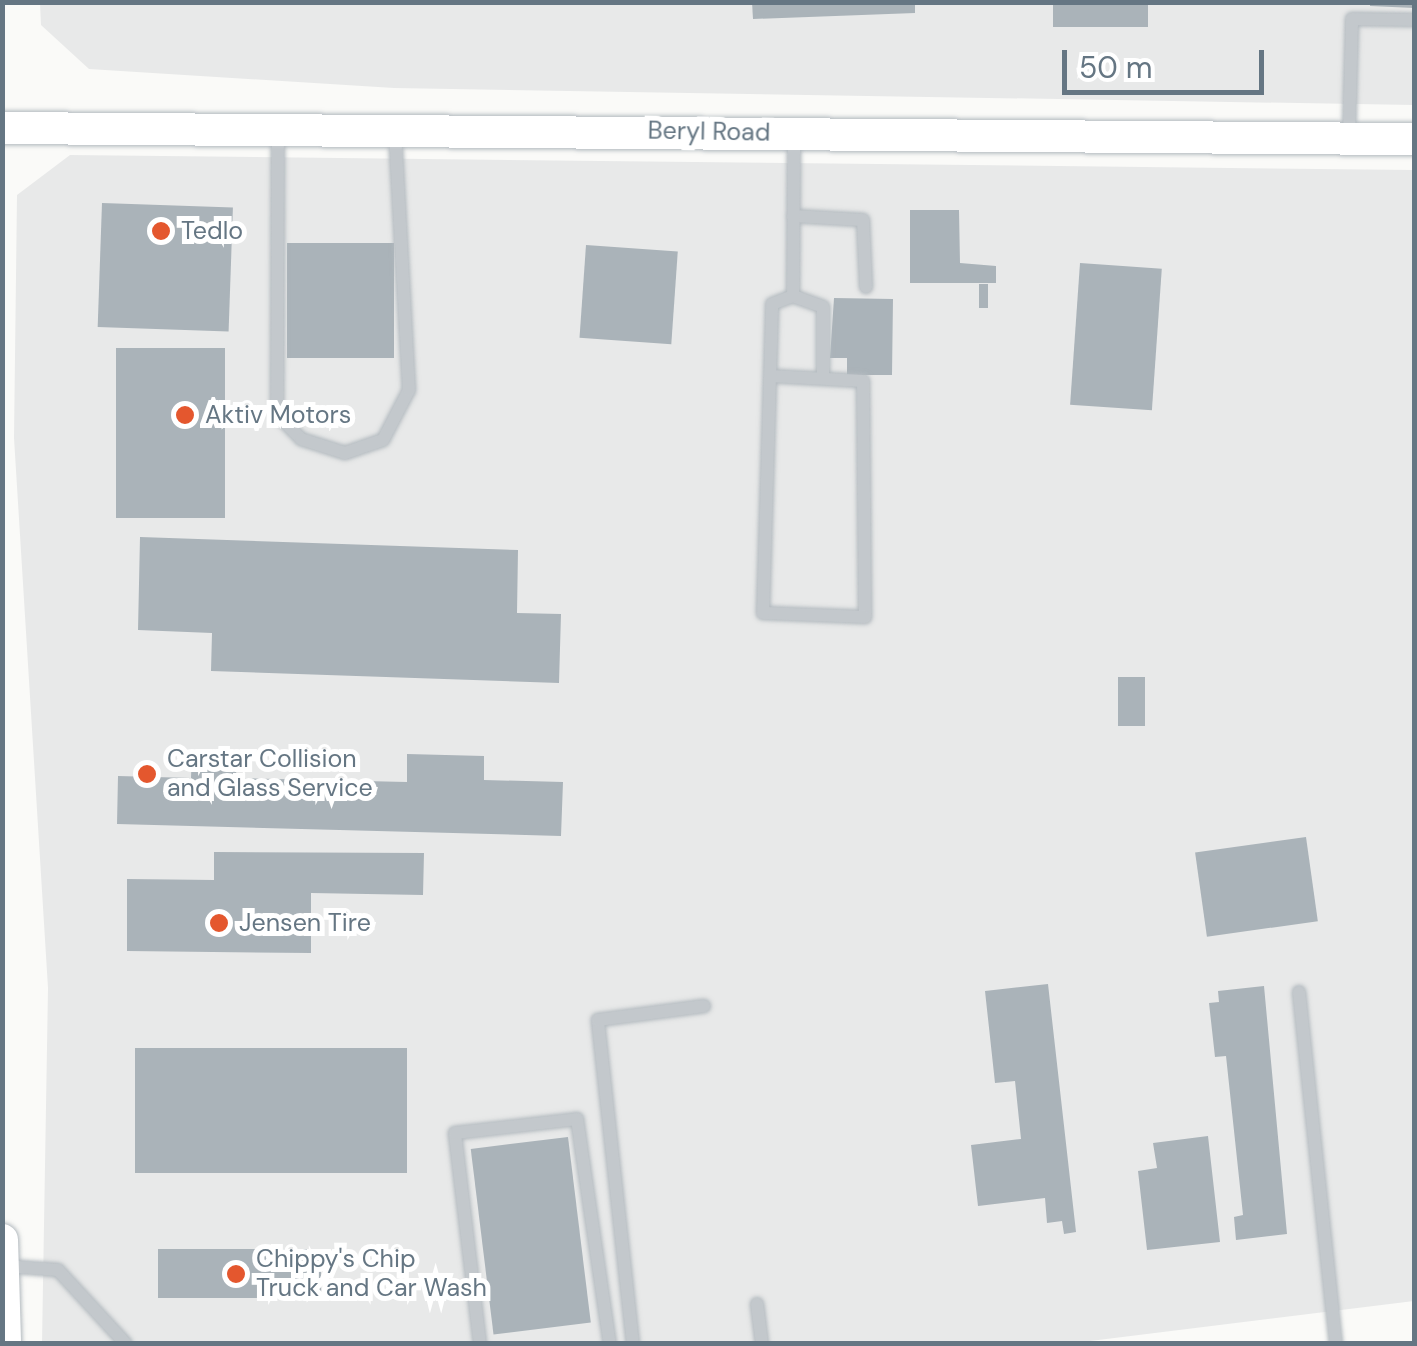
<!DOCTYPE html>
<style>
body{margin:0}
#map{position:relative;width:1417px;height:1346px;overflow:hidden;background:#fafaf8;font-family:"DM Sans",sans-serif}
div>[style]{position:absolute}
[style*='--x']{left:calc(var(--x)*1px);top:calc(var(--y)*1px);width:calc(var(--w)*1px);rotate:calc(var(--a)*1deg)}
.built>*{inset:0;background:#e8e9e9}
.building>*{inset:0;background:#aab3b9;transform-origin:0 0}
.roads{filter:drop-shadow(0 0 2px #b3babf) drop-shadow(0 0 2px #b3babf)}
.lane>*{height:12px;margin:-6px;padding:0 6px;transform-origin:6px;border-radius:6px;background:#c3c8cc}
.secondary>*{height:32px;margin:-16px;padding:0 16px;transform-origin:16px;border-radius:16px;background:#fff}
.dots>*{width:28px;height:28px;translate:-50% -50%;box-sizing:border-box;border:5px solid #fff;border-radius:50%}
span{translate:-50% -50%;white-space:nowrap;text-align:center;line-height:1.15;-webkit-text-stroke:10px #fff;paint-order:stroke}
.street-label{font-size:25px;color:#657683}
.poi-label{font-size:25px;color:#657683}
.left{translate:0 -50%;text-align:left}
.frame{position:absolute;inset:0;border:5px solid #657683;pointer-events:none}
.scale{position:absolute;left:1062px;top:50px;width:202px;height:45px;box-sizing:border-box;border:5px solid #657683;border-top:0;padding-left:12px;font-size:30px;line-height:35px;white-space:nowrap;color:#657683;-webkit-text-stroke:8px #fff;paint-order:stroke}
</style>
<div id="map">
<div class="built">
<i style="clip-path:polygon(40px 3px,1414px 3px,1414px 105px,394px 88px,89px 69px,41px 25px)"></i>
<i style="clip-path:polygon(70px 155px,1414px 170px,1414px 1301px,1066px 1344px,42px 1343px,48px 988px,14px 438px,17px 195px)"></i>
</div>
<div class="building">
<i style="clip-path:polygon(752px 2px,915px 2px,915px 13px,753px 19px)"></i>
<i style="left:1053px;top:2px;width:95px;height:25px"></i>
<i style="clip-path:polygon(1370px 2px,1414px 2px,1414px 8px,1370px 6px)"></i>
<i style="left:102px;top:203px;width:131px;height:124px;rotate:2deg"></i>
<i style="clip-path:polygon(910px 210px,959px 210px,960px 263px,996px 266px,996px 283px,910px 283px)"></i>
<i style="left:287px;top:243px;width:107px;height:115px"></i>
<i style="left:586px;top:245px;width:92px;height:93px;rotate:4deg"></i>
<i style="left:1080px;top:263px;width:82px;height:142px;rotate:4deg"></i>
<i style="left:988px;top:284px;width:24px;height:9px;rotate:90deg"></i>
<i style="clip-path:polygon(834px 298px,893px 299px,892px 375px,847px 375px,847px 358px,830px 358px)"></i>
<i style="left:225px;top:348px;width:170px;height:109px;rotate:90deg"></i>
<i style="clip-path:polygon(140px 537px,518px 550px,517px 613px,561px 614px,559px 683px,211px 671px,212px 633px,138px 630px)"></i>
<i style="left:1118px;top:677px;width:27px;height:49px"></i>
<i style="clip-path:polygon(192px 750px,237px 751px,236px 778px,407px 782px,407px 754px,484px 756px,484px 780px,563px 782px,561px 836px,117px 824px,118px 776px,191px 778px)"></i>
<i style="left:1306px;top:837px;width:85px;height:112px;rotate:82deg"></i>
<i style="clip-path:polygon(214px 852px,424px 853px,423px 895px,311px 893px,311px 953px,127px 951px,127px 879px,214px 880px)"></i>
<i style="clip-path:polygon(1048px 984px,1076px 1232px,1064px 1234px,1062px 1221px,1047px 1223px,1045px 1198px,978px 1206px,971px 1145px,1021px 1139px,1015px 1081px,995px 1083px,985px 991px)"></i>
<i style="clip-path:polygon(1264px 986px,1287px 1234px,1236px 1240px,1234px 1217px,1243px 1215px,1226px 1056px,1215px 1057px,1209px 1003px,1219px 1002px,1218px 991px)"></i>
<i style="left:135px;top:1048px;width:272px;height:125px"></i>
<i style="clip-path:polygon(1208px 1136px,1220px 1242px,1147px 1250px,1138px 1171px,1157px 1168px,1153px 1143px)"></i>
<i style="left:568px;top:1137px;width:187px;height:98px;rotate:83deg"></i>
<i style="left:158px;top:1249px;width:163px;height:49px"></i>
</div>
<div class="roads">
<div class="lane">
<i style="--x:278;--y:129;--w:285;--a:90.2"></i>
<i style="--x:277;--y:414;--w:35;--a:46"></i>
<i style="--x:301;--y:439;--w:46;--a:17.7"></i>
<i style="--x:345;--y:453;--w:40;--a:-18.9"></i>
<i style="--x:383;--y:440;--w:56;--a:-62.5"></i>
<i style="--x:409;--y:390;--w:256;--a:-93.1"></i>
<i style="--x:1349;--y:136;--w:117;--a:-88.5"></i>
<i style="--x:1352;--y:19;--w:62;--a:0.9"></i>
<i style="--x:793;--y:216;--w:70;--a:3.3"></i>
<i style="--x:863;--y:220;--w:67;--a:87.4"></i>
<i style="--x:793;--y:296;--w:32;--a:20"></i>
<i style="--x:823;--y:307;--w:71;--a:90"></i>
<i style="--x:770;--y:376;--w:93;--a:3.1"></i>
<i style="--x:863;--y:381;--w:236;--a:89.5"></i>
<i style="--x:865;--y:617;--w:102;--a:-177.8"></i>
<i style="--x:763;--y:613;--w:309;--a:-88.3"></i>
<i style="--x:772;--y:304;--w:22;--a:-21"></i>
<i style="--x:793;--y:296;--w:161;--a:-89.6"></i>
<i style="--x:1299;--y:992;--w:354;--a:84"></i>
<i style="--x:5;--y:1266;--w:53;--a:4.3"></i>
<i style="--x:58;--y:1270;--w:100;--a:47.4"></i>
<i style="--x:757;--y:1304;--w:40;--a:82.9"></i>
<i style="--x:480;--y:1344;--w:212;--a:-96.8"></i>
<i style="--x:455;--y:1133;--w:123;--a:-6.5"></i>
<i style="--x:577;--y:1119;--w:227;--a:81.7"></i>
<i style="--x:633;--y:1344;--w:326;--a:-96.2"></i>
<i style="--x:598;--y:1020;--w:107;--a:-7.5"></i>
</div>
<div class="secondary">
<i style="--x:2;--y:128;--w:1412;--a:0.45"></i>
<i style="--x:2;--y:1240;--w:104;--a:88.3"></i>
</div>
</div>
<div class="dots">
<i style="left:161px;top:231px;background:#e4572e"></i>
<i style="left:185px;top:415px;background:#e4572e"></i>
<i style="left:147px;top:774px;background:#e4572e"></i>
<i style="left:219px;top:923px;background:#e4572e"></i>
<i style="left:236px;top:1274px;background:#e4572e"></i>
</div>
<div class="street-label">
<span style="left:709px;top:132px;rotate:1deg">Beryl Road</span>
</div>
<div class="poi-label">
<span class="left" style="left:181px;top:231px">Tedlo</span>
<span class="left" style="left:205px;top:415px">Aktiv Motors</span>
<span class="left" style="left:167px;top:774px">Carstar Collision<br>and Glass Service</span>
<span class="left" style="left:239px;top:923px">Jensen Tire</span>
<span class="left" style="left:256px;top:1274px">Chippy's Chip<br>Truck and Car Wash</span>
</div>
<div class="frame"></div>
<div class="scale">50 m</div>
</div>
